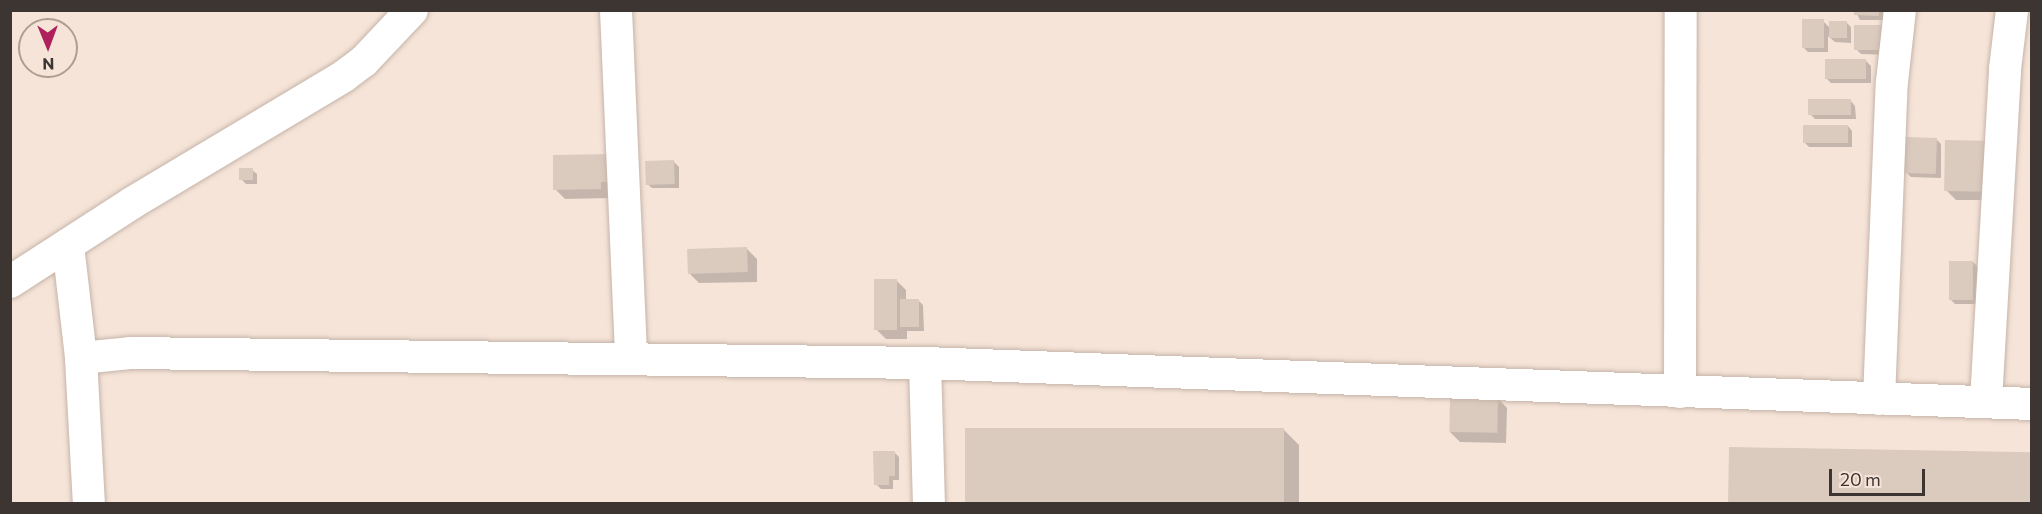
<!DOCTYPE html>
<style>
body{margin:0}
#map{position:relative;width:2042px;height:514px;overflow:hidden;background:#f6e4d8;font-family:Commissioner,sans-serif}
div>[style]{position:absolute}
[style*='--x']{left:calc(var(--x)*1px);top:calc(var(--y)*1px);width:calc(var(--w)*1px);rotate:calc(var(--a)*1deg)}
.shadow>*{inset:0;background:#0003}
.building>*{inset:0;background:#dbcabe;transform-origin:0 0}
.roads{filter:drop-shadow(0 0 2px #c5b4a9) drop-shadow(0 0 2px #c5b4a9)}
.minor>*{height:32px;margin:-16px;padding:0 16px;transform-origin:16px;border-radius:16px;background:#fff}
span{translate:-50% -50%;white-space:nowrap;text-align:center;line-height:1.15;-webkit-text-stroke:6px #f6e4d8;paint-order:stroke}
.frame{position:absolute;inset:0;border:12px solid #3c3531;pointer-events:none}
.north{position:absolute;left:18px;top:18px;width:60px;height:60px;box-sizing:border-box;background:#f6e4d8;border:2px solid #ac9e95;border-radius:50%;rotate:179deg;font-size:16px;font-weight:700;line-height:24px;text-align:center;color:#3c3531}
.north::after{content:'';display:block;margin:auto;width:21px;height:27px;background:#ae215d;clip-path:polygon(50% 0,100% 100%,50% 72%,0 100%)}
.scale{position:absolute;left:1829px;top:469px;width:96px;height:27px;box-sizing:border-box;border:3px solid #3c3531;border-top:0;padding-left:8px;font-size:18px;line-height:21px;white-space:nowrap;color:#3c3531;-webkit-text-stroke:4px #f6e4d8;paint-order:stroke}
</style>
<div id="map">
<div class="shadow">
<i style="clip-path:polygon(1855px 10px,1883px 10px,1883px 20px,1860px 20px)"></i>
<i style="clip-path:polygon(1823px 21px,1830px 28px,1846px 22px,1851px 27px,1851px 43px,1835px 42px,1828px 36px,1828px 52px,1808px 52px,1803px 47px)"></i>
<i style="clip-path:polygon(1856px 27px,1890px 55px,1861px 54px,1856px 49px)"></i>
<i style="clip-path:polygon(1866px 61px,1871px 66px,1871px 83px,1831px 83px,1826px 78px)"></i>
<i style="clip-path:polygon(1851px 101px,1855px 106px,1856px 119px,1815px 119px,1810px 114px)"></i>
<i style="clip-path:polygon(1848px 126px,1852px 131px,1852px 147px,1809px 147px,1804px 142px)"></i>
<i style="clip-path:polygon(1936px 139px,1941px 144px,1941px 178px,1911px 177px,1906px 172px)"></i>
<i style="clip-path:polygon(1985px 142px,1994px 152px,1994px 200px,1956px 200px,1946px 190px)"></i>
<i style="clip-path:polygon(614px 155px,610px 198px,565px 199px,555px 189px)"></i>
<i style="clip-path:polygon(674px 162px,679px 167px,679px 188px,652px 188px,647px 184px)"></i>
<i style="clip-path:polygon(252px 170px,257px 174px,257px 184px,246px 184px,241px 179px)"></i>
<i style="clip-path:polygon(747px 249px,757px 259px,757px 282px,699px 283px,689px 273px)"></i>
<i style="clip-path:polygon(1973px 262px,1978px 267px,1977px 304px,1955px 304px,1950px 299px)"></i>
<i style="clip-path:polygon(896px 280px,906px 290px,906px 301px,918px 300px,923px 305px,924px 331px,907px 331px,907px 339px,886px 339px,876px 329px)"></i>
<i style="clip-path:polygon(1498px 398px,1507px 408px,1506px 443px,1460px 442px,1450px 432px)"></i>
<i style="clip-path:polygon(1283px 429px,1299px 445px,1299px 504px,967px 504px)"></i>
<i style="clip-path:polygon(894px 452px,899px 457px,899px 480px,893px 480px,893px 489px,881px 489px,876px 484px)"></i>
</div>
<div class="building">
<i style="clip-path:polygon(1854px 10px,1879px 10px,1879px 16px,1854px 15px)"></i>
<i style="left:1802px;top:19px;width:22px;height:29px"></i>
<i style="left:1829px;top:21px;width:18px;height:17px"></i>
<i style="left:1854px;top:25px;width:32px;height:25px"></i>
<i style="left:1825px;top:59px;width:41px;height:20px"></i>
<i style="left:1808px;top:99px;width:43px;height:16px"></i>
<i style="left:1803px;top:125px;width:45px;height:18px"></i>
<i style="left:1905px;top:137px;width:32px;height:36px;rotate:2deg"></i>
<i style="left:1945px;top:140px;width:40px;height:51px;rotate:1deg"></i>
<i style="clip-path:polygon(614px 154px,615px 182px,601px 182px,601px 189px,553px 190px,553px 155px)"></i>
<i style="left:674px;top:160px;width:24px;height:29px;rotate:88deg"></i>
<i style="left:239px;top:168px;width:14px;height:12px"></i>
<i style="left:747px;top:247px;width:25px;height:60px;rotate:88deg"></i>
<i style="left:1949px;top:261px;width:24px;height:39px"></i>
<i style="left:874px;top:279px;width:23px;height:51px"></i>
<i style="left:900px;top:299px;width:19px;height:28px"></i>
<i style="left:1450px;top:395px;width:48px;height:37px;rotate:1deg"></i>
<i style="left:965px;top:428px;width:319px;height:76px"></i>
<i style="left:1729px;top:447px;width:303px;height:57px;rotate:1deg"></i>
<i style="clip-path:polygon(873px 451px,895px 451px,895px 476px,889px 476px,889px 485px,874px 485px)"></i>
</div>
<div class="roads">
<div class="minor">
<i style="--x:616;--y:10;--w:349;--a:87.5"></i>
<i style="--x:68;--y:245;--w:114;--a:83.4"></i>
<i style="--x:81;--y:358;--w:49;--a:-5.8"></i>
<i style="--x:130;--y:353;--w:795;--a:0.72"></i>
<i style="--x:925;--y:363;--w:1108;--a:2.12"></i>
<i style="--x:10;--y:282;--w:145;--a:-32.9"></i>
<i style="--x:132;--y:203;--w:247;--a:-30.9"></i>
<i style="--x:344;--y:76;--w:25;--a:-37"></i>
<i style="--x:364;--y:61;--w:70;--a:-46.7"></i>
<i style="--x:81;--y:358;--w:146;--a:86.9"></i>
<i style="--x:925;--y:363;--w:141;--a:88.4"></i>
<i style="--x:1680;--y:392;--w:382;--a:-89.9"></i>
<i style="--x:1879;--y:399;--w:317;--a:-87.7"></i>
<i style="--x:1892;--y:82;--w:72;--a:-83.7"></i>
<i style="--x:1986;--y:401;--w:333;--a:-86.7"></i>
<i style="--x:2005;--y:69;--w:59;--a:-83.2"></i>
</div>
</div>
<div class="frame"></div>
<div class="north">N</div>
<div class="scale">20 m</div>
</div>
